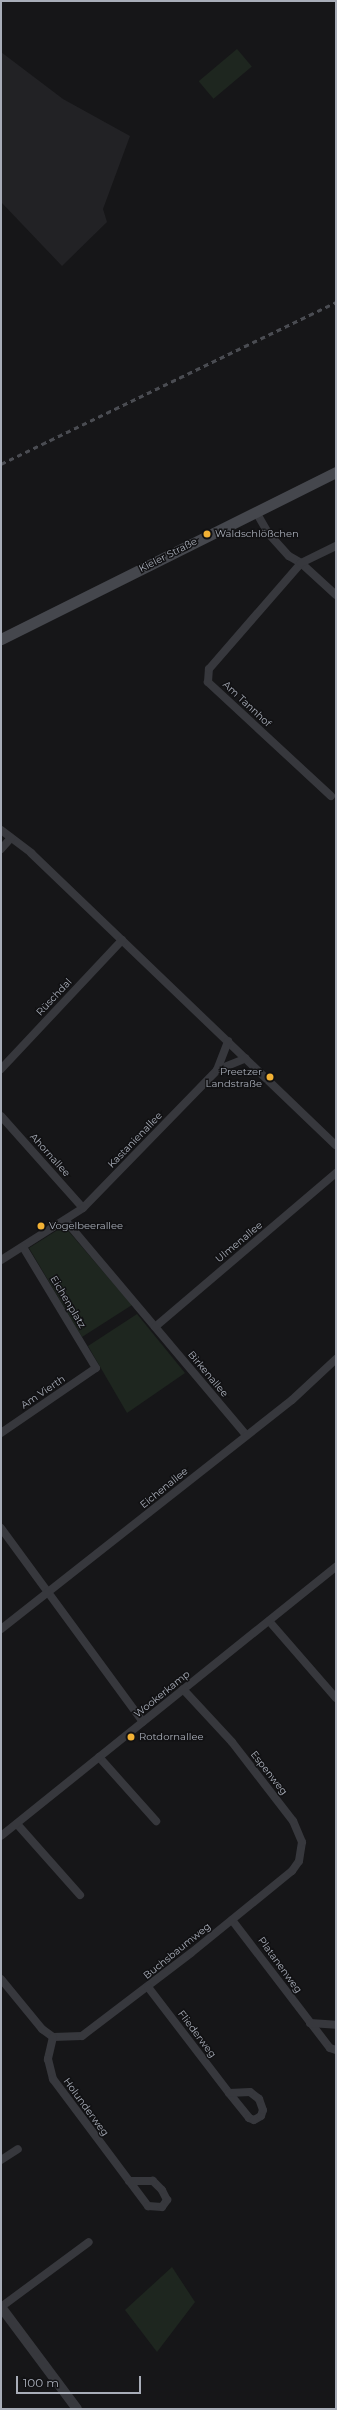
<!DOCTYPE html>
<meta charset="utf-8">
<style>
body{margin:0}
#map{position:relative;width:337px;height:2410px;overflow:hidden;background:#161618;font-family:Montserrat,sans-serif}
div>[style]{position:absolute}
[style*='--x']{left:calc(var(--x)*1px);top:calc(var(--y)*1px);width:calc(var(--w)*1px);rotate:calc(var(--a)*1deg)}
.built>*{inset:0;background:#222225}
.green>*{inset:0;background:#1e261f;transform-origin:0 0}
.minor>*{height:8px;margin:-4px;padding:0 4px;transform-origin:4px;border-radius:4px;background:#37383d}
.tertiary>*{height:10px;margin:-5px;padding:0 5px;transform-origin:5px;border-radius:5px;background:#37383d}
.secondary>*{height:11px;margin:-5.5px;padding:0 5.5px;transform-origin:5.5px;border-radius:5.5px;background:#45474d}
.rail>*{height:2.5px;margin-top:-1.25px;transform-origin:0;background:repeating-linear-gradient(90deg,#4a4c52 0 5px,transparent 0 9px)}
.dots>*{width:11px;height:11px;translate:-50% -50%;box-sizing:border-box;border:2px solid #111113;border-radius:50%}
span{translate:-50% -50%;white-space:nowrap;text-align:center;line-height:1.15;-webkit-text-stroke:3px #111113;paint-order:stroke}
.poi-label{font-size:10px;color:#a8adb8}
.left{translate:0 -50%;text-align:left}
.right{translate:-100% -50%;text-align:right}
.street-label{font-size:10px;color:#a8adb8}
.frame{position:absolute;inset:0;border:2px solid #a8adb8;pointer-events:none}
.scale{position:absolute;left:16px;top:2376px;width:125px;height:18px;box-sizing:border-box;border:2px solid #a8adb8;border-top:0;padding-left:5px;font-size:12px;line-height:14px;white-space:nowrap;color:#a8adb8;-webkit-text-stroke:3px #111113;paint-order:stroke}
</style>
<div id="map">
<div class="built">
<i style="clip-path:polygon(1px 52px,63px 99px,130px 136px,103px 209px,107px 222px,62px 266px,1px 202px)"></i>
</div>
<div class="green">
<i style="left:237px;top:49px;width:23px;height:50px;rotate:50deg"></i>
<i style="clip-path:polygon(64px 1226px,132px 1305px,82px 1337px,29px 1248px)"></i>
<i style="clip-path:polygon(137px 1314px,185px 1373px,127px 1413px,88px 1346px)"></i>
<i style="clip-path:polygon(172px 2267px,195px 2302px,157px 2352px,125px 2310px)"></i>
</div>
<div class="minor">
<i style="--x:256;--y:512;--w:24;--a:60"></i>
<i style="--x:268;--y:533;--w:31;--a:48"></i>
<i style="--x:289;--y:556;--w:14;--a:30"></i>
<i style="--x:301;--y:563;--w:47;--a:42.4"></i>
<i style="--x:331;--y:796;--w:168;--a:-137.2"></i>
<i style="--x:208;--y:682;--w:13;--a:-86"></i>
<i style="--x:209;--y:669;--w:140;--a:-49"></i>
<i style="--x:301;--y:563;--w:39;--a:-26"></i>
<i style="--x:1;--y:830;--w:38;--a:37"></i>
<i style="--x:31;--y:853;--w:422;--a:43.8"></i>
<i style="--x:1;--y:849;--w:15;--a:-48"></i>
<i style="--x:1;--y:1069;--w:177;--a:-46.8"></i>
<i style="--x:217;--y:1070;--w:31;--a:-22"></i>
<i style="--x:1;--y:1116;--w:123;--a:48.3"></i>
<i style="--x:65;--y:1220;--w:281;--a:49.9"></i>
<i style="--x:1;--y:1260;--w:97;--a:-32.4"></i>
<i style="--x:83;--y:1208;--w:192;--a:-45.8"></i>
<i style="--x:217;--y:1070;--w:31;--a:-69"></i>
<i style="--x:155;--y:1327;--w:238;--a:-40.4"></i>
<i style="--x:1;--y:1433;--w:115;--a:-34.4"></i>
<i style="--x:96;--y:1368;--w:141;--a:-121.1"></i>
<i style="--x:1;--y:1528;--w:240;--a:53.8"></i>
<i style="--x:269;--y:1621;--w:102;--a:49"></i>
<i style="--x:1;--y:1629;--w:370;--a:-38.2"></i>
<i style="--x:292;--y:1400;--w:60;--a:-43"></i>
<i style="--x:99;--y:1757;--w:86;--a:48.3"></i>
<i style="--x:17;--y:1824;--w:95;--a:48.4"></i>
<i style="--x:1;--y:1836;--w:430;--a:-38.8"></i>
<i style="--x:232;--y:1920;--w:161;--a:52.6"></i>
<i style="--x:330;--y:2048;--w:6;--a:18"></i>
<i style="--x:1;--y:1979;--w:65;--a:50.6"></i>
<i style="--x:42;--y:2029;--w:14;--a:36"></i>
<i style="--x:53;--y:2037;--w:29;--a:-2"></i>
<i style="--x:82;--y:2036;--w:137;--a:-37.3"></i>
<i style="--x:191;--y:1953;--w:130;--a:-39.1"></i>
<i style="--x:292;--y:1871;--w:12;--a:-55"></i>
<i style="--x:299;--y:1861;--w:19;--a:-81"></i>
<i style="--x:302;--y:1842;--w:23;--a:-113"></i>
<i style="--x:293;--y:1821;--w:100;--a:-127.7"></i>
<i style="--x:232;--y:1742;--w:72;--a:-132.8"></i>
<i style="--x:148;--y:1987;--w:133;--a:52.6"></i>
<i style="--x:229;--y:2093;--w:32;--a:51"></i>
<i style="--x:249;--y:2118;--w:5;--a:22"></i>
<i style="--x:254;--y:2120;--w:8;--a:-30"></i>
<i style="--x:261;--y:2116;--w:6;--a:-72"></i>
<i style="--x:263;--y:2110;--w:12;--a:-110"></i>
<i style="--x:259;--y:2099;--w:11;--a:-142"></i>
<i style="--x:250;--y:2092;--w:21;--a:177"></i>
<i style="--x:310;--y:2023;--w:26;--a:4"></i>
<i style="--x:53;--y:2037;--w:23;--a:103"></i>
<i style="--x:48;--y:2059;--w:21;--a:76"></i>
<i style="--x:53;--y:2079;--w:159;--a:53.2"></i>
<i style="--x:148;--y:2206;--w:14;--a:4"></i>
<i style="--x:162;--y:2207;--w:9;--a:-54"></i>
<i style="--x:167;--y:2200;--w:11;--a:-117"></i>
<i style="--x:162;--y:2190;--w:13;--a:-135"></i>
<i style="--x:153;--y:2181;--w:24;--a:180"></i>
<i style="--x:1;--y:2160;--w:20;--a:-33"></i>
<i style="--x:1;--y:2307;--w:109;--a:-36.5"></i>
</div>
<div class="tertiary">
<i style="--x:1;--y:2307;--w:127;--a:53.3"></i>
</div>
<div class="secondary">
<i style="--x:1;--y:639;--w:374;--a:-26.5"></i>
</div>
<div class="rail">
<i style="--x:1;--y:464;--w:372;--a:-25.8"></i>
</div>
<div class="dots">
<i style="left:207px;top:534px;background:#f2b134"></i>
<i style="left:270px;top:1077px;background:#f2b134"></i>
<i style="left:41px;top:1226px;background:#f2b134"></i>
<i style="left:131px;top:1737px;background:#f2b134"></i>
</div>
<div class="poi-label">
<span class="left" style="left:215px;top:534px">Waldschlößchen</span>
<span class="right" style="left:262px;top:1077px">Preetzer<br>Landstraße</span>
<span class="left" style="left:49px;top:1226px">Vogelbeerallee</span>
<span class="left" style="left:139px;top:1737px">Rotdornallee</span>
</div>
<div class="street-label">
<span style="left:168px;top:555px;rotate:-27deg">Kieler Straße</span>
<span style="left:247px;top:704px;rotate:43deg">Am Tannhof</span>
<span style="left:54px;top:997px;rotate:-47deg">Rüschdal</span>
<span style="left:135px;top:1140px;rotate:-46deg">Kastanienallee</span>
<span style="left:50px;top:1155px;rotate:48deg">Ahornallee</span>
<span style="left:239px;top:1242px;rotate:-40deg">Ulmenallee</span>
<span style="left:68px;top:1302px;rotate:59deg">Eichenplatz</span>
<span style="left:208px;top:1374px;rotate:50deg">Birkenallee</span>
<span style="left:43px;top:1392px;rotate:-34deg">Am Vierth</span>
<span style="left:164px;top:1488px;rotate:-39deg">Eichenallee</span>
<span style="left:162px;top:1694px;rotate:-39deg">Wookerkamp</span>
<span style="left:269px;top:1773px;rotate:52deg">Espenweg</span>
<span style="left:177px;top:1951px;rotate:-39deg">Buchsbaumweg</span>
<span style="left:280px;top:1965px;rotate:54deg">Platanenweg</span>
<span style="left:197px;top:2034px;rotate:53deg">Fliederweg</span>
<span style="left:86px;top:2107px;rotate:54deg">Holunderweg</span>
</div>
<div class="frame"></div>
<div class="scale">100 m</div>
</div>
